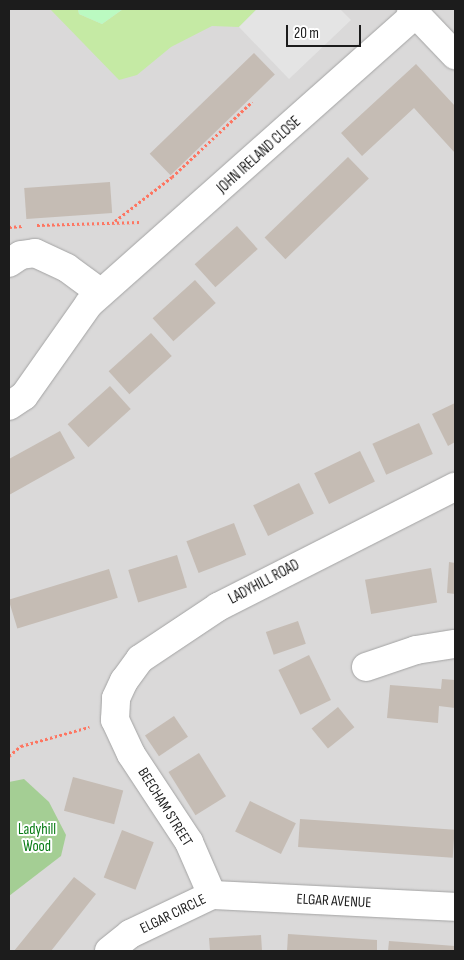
<!DOCTYPE html>
<style>
body{margin:0}
#map{position:relative;width:464px;height:960px;overflow:hidden;background:#eeeae1;font-family:"Sofia Sans Condensed",sans-serif}
div>[style]{position:absolute}
[style*='--x']{left:calc(var(--x)*1px);top:calc(var(--y)*1px);width:calc(var(--w)*1px);rotate:calc(var(--a)*1deg)}
.residential>*{inset:0;background:#dad9d9;transform-origin:0 0}
.grass>*{inset:0;background:#c5eaa4}
.forest>*{inset:0;background:#a4ce94}
.park>*{inset:0;background:#bbfac1}
.parking>*{inset:0;background:#e4e4e4}
.building>*{inset:0;background:#c5bcb4;transform-origin:0 0}
.path>*{height:3px;margin-top:-1.5px;transform-origin:0;background:repeating-linear-gradient(90deg,#fd7662 0 2.5px,transparent 0 5px)}
.roads{filter:drop-shadow(0 0 1px #a3a3a3) drop-shadow(0 0 1px #a3a3a3)}
.minor>*{height:28px;margin:-14px;padding:0 14px;transform-origin:14px;border-radius:14px;background:#fff}
span{translate:-50% -50%;white-space:nowrap;text-align:center;line-height:1.15;-webkit-text-stroke:4px #fff;paint-order:stroke}
.street-label{font-size:15px;color:#1c1c1c}
.park-label{font-size:15px;color:#087b14}
.frame{position:absolute;inset:0;border:10px solid #1c1c1c;pointer-events:none}
.scale{position:absolute;left:286px;top:25px;width:75px;height:22px;box-sizing:border-box;border:2px solid #1c1c1c;border-top:0;padding-left:6px;font-size:15px;line-height:18px;white-space:nowrap;color:#1c1c1c;-webkit-text-stroke:4px #fff;paint-order:stroke}
</style>
<div id="map">
<div class="residential">
<i style="left:9px;top:9px;width:446px;height:942px"></i>
</div>
<div class="grass">
<i style="clip-path:polygon(50px 9px,78px 9px,79px 14px,102px 24px,123px 9px,257px 9px,239px 27px,212px 26px,171px 47px,137px 75px,119px 80px)"></i>
</div>
<div class="forest">
<i style="clip-path:polygon(24px 779px,49px 802px,66px 835px,61px 856px,9px 896px,9px 782px)"></i>
</div>
<div class="park">
<i style="clip-path:polygon(78px 9px,123px 9px,102px 24px,79px 14px)"></i>
</div>
<div class="parking">
<i style="clip-path:polygon(257px 9px,340px 9px,351px 20px,289px 79px,239px 27px)"></i>
</div>
<div class="building">
<i style="left:254px;top:53px;width:30px;height:145px;rotate:46deg"></i>
<i style="clip-path:polygon(416px 64px,455px 106px,455px 153px,414px 108px,362px 156px,341px 133px)"></i>
<i style="left:348px;top:157px;width:30px;height:116px;rotate:46deg"></i>
<i style="left:110px;top:182px;width:31px;height:86px;rotate:86deg"></i>
<i style="left:237px;top:226px;width:31px;height:57px;rotate:48deg"></i>
<i style="left:195px;top:280px;width:31px;height:57px;rotate:48deg"></i>
<i style="left:151px;top:333px;width:31px;height:57px;rotate:48deg"></i>
<i style="left:110px;top:386px;width:31px;height:57px;rotate:48deg"></i>
<i style="clip-path:polygon(455px 403px,455px 442px,448px 446px,432px 414px)"></i>
<i style="left:419px;top:423px;width:34px;height:51px;rotate:66deg"></i>
<i style="clip-path:polygon(60px 431px,75px 458px,9px 495px,9px 459px)"></i>
<i style="left:360px;top:451px;width:34px;height:51px;rotate:64deg"></i>
<i style="left:299px;top:483px;width:34px;height:51px;rotate:64deg"></i>
<i style="left:234px;top:523px;width:34px;height:51px;rotate:69deg"></i>
<i style="left:177px;top:555px;width:34px;height:51px;rotate:73deg"></i>
<i style="clip-path:polygon(449px 562px,455px 563px,455px 594px,447px 593px)"></i>
<i style="left:431px;top:568px;width:35px;height:67px;rotate:80deg"></i>
<i style="left:109px;top:569px;width:30px;height:105px;rotate:73deg"></i>
<i style="left:298px;top:621px;width:24px;height:34px;rotate:71deg"></i>
<i style="left:309px;top:655px;width:50px;height:34px;rotate:64deg"></i>
<i style="clip-path:polygon(442px 679px,455px 680px,455px 708px,439px 706px,438px 723px,387px 718px,390px 685px,441px 689px)"></i>
<i style="left:338px;top:707px;width:26px;height:34px;rotate:51deg"></i>
<i style="left:174px;top:716px;width:25px;height:35px;rotate:56deg"></i>
<i style="left:199px;top:753px;width:51px;height:36px;rotate:58deg"></i>
<i style="left:73px;top:777px;width:52px;height:35px;rotate:15deg"></i>
<i style="left:250px;top:801px;width:51px;height:34px;rotate:26deg"></i>
<i style="left:300px;top:819px;width:155px;height:28px;rotate:4deg"></i>
<i style="left:122px;top:830px;width:34px;height:51px;rotate:21deg"></i>
<i style="clip-path:polygon(74px 877px,96px 894px,51px 951px,14px 951px)"></i>
<i style="clip-path:polygon(288px 934px,377px 940px,377px 951px,287px 951px)"></i>
<i style="clip-path:polygon(261px 935px,262px 951px,210px 951px,209px 938px)"></i>
<i style="clip-path:polygon(389px 941px,455px 946px,455px 951px,388px 951px)"></i>
</div>
<div class="path">
<i style="--x:115;--y:221;--w:72;--a:-37.7"></i>
<i style="--x:172;--y:177;--w:110;--a:-43.2"></i>
<i style="--x:37;--y:225;--w:103;--a:-1.7"></i>
<i style="--x:9;--y:227;--w:14;--a:-4"></i>
<i style="--x:9;--y:756;--w:16;--a:-40"></i>
<i style="--x:21;--y:746;--w:71;--a:-15.6"></i>
</div>
<div class="roads">
<div class="minor">
<i style="--x:411;--y:9;--w:64;--a:46.3"></i>
<i style="--x:9;--y:263;--w:14;--a:-34"></i>
<i style="--x:21;--y:255;--w:14;--a:-8"></i>
<i style="--x:35;--y:253;--w:35;--a:25"></i>
<i style="--x:67;--y:268;--w:42;--a:36.3"></i>
<i style="--x:9;--y:406;--w:18;--a:-34"></i>
<i style="--x:24;--y:396;--w:113;--a:-54.8"></i>
<i style="--x:89;--y:304;--w:437;--a:-41.6"></i>
<i style="--x:366;--y:667;--w:53;--a:-18.8"></i>
<i style="--x:416;--y:650;--w:39;--a:-9"></i>
<i style="--x:212;--y:895;--w:58;--a:-113.5"></i>
<i style="--x:189;--y:842;--w:105;--a:-123.4"></i>
<i style="--x:131;--y:754;--w:38;--a:-115"></i>
<i style="--x:115;--y:720;--w:22;--a:-87"></i>
<i style="--x:116;--y:698;--w:19;--a:-65"></i>
<i style="--x:124;--y:681;--w:27;--a:-54"></i>
<i style="--x:140;--y:659;--w:94;--a:-33.7"></i>
<i style="--x:218;--y:607;--w:266;--a:-26.9"></i>
<i style="--x:109;--y:951;--w:27;--a:-39"></i>
<i style="--x:130;--y:934;--w:91;--a:-25.4"></i>
<i style="--x:212;--y:895;--w:243;--a:2.8"></i>
</div>
</div>
<div class="street-label">
<span style="left:259px;top:155px;rotate:-42deg">JOHN IRELAND CLOSE</span>
<span style="left:264px;top:582px;rotate:-28deg">LADYHILL ROAD</span>
<span style="left:165px;top:807px;rotate:58deg">BEECHAM STREET</span>
<span style="left:334px;top:901px;rotate:3deg">ELGAR AVENUE</span>
<span style="left:173px;top:914px;rotate:-26deg">ELGAR CIRCLE</span>
</div>
<div class="park-label">
<span style="left:37px;top:838px">Ladyhill<br>Wood</span>
</div>
<div class="frame"></div>
<div class="scale">20 m</div>
</div>
